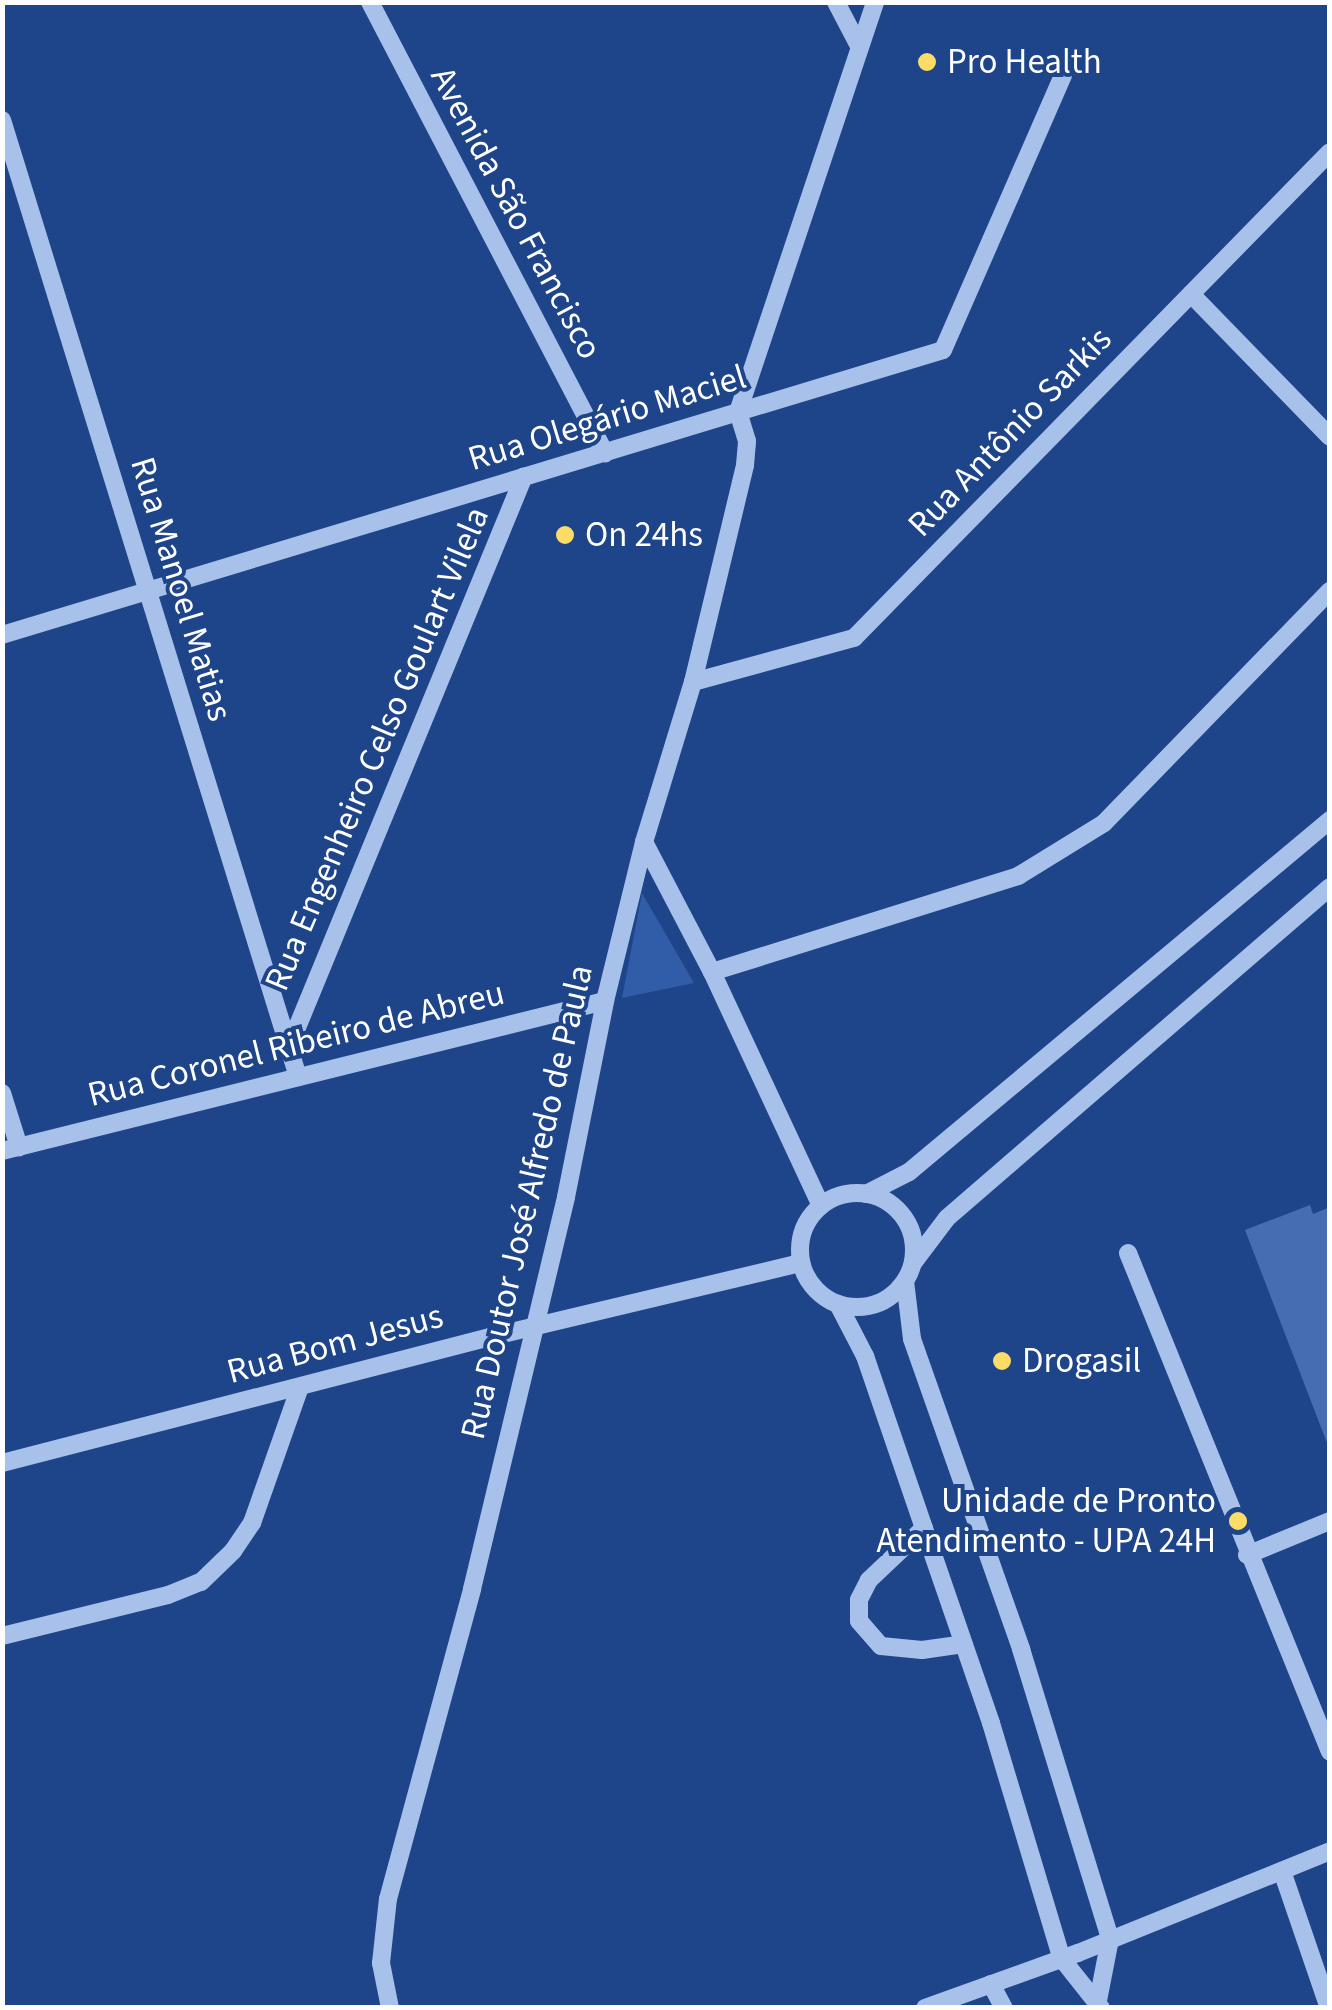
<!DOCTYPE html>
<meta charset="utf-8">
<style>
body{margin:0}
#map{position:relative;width:1332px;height:2010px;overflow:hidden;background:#1e4489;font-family:"Source Sans 3",sans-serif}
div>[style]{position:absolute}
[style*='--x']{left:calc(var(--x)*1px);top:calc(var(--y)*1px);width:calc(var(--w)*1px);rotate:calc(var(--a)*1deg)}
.green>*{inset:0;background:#315ca7}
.building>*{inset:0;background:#466db2}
.minor>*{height:18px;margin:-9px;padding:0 9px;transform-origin:9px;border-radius:9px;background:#a8c1eb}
.minor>.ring{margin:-9px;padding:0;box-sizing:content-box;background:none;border:18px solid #a8c1eb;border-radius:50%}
.dots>*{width:28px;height:28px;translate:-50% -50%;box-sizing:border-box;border:5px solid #1e4489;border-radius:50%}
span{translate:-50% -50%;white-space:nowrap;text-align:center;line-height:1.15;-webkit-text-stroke:8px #1e4489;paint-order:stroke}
.poi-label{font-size:35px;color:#fff}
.left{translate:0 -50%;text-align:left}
.right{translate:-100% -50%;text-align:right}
.street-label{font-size:35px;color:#fff}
.frame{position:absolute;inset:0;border:5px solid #fff;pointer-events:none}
</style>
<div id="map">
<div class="green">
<i style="clip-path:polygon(642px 893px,694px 983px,622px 998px)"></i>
</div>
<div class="building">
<i style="clip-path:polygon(1310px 1205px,1313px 1214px,1330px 1207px,1329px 1448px,1245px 1230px)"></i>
</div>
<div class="minor">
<i style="--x:370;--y:2;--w:509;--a:62.48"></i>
<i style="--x:836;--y:2;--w:50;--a:62.4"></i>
<i style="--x:2;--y:120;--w:1002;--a:72.81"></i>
<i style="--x:1191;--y:294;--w:199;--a:45.8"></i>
<i style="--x:2;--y:635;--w:983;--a:-16.85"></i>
<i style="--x:943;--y:350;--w:300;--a:-66.4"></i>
<i style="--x:693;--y:682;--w:167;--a:-15.3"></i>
<i style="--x:854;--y:638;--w:680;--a:-45.6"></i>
<i style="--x:644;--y:842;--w:147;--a:62.4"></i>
<i style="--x:712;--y:972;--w:258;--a:65"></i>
<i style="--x:712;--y:972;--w:321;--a:-17.4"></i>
<i style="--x:1018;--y:876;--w:101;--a:-31.6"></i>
<i style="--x:1104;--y:823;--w:324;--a:-45.8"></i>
<i style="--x:289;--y:1047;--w:617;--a:-67.63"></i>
<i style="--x:2;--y:1093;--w:57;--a:72.5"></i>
<i style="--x:2;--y:1151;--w:621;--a:-13.97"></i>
<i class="ring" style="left:800px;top:1193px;width:96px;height:96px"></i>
<i style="--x:866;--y:1194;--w:48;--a:-27.1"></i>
<i style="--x:909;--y:1172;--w:549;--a:-39.9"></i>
<i style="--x:1128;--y:1253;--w:538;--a:67.96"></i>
<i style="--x:913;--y:1263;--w:56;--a:-52.9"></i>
<i style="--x:947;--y:1218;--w:506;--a:-40.83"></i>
<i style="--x:905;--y:1281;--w:58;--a:83.1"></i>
<i style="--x:912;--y:1339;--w:329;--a:70.6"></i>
<i style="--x:1021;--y:1649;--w:303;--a:72.9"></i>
<i style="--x:1110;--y:1939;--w:63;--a:101"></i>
<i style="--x:838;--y:1304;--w:59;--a:62.6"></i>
<i style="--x:865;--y:1356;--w:194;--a:71.1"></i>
<i style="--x:928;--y:1540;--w:194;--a:71"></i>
<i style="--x:991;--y:1723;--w:246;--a:73.3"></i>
<i style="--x:1062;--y:1959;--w:63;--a:51.5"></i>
<i style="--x:2;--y:1463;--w:504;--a:-14.48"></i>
<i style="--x:490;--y:1337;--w:320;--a:-13.4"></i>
<i style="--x:924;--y:1528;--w:76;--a:136.6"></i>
<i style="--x:869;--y:1580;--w:22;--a:117"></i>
<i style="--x:859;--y:1600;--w:21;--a:90"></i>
<i style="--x:859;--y:1621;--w:33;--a:49"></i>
<i style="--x:881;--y:1646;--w:41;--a:5.6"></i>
<i style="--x:922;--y:1650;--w:42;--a:-8.1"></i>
<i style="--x:1247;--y:1555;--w:90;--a:-22.3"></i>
<i style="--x:2;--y:1636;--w:171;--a:-13.9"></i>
<i style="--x:168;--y:1595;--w:35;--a:-22"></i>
<i style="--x:201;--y:1582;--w:45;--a:-44.1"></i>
<i style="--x:233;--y:1551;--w:34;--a:-56"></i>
<i style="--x:252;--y:1523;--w:144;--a:-70.6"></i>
<i style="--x:1282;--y:1871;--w:145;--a:71.1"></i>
<i style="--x:991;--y:1984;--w:27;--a:62"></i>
<i style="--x:390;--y:2008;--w:46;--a:-101.3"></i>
<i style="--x:381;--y:1963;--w:64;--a:-83.8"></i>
<i style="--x:388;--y:1899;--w:321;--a:-74.8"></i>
<i style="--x:472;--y:1589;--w:403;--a:-76.5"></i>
<i style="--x:566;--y:1197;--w:200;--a:-78.7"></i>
<i style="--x:605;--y:1001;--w:164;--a:-76.2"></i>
<i style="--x:644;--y:842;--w:167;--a:-73"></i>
<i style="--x:693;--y:682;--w:223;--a:-76.5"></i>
<i style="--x:745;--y:465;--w:24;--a:-85"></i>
<i style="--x:747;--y:441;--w:30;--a:-107"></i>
<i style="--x:738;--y:412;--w:432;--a:-71.5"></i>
<i style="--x:925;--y:2008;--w:163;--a:-19.8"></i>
<i style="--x:1078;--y:1953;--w:272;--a:-22"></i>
</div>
<div class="dots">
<i style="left:927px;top:62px;background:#fbdc67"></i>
<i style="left:565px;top:535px;background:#fbdc67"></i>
<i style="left:1002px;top:1361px;background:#fbdc67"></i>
<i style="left:1238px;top:1521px;background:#fbdc67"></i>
</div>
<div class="poi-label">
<span class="left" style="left:947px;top:62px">Pro Health</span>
<span class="left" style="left:585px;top:535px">On 24hs</span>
<span class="left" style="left:1022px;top:1361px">Drogasil</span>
<span class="right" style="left:1216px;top:1521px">Unidade de Pronto<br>Atendimento - UPA 24H</span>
</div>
<div class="street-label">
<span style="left:516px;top:213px;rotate:62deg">Avenida São Francisco</span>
<span style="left:607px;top:418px;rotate:-17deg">Rua Olegário Maciel</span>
<span style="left:1010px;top:432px;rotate:-46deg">Rua Antônio Sarkis</span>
<span style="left:181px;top:589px;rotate:73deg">Rua Manoel Matias</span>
<span style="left:377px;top:749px;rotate:-67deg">Rua Engenheiro Celso Goulart Vilela</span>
<span style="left:296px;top:1044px;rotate:-14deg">Rua Coronel Ribeiro de Abreu</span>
<span style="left:527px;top:1202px;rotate:-77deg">Rua Doutor José Alfredo de Paula</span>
<span style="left:335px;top:1344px;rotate:-15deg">Rua Bom Jesus</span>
</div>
<div class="frame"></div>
</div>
